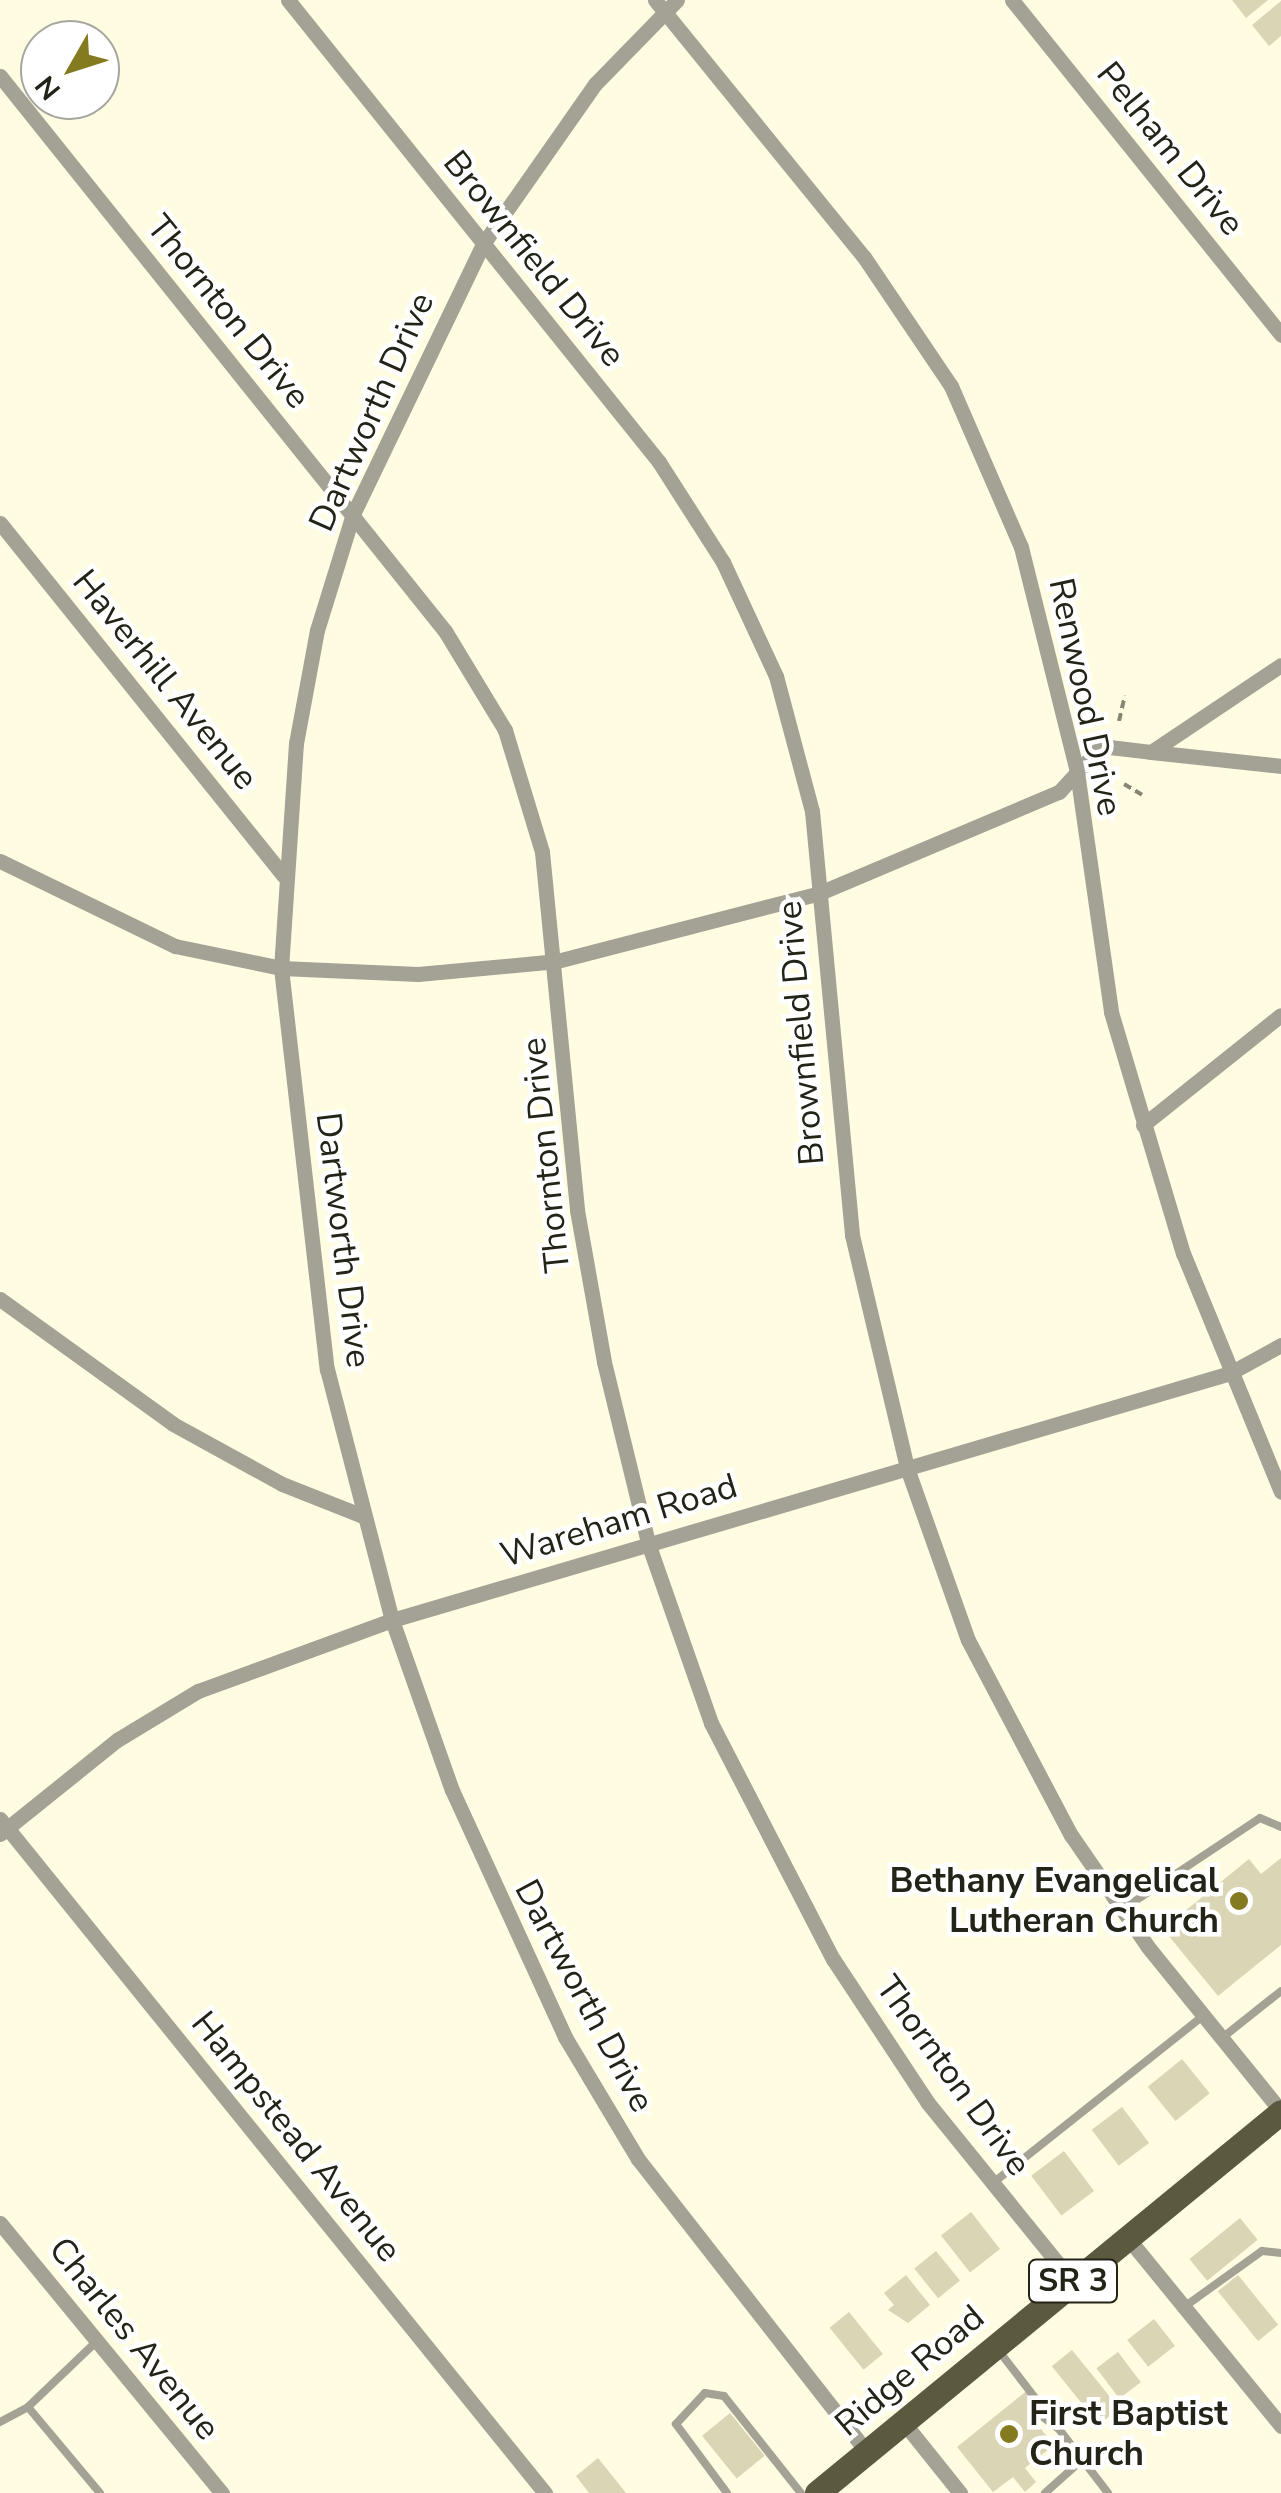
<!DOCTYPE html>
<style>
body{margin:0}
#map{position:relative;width:1281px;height:2493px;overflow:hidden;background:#fffce2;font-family:"Nunito Sans",sans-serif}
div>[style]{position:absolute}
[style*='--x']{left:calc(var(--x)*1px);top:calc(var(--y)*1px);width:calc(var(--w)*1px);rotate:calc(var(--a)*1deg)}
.building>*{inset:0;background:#d9d5b5;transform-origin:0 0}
.path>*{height:4px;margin-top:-2px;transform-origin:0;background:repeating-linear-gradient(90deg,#878573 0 8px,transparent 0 13px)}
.lane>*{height:8px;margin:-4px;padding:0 4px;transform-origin:4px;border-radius:4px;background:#a3a294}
.street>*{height:15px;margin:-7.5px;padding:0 7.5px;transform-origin:7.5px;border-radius:7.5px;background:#a3a294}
.primary>*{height:25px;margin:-12.5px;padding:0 12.5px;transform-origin:12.5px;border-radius:12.5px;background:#5c5941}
.dots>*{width:28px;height:28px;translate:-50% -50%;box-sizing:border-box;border:5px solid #fff;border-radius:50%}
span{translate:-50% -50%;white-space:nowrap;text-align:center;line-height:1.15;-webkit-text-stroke:9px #fff;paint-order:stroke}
.shield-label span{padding:2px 8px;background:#fff;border:2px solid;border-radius:8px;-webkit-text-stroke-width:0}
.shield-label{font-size:32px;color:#242317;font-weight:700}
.street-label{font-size:35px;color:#242317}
.poi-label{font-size:35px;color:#242317;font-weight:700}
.right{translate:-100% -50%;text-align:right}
.left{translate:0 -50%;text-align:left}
.north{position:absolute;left:20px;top:20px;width:100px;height:100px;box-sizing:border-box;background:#fff;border:2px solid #a7a7a2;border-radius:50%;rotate:231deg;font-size:28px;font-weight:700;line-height:40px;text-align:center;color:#242317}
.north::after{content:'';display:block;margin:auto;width:35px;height:45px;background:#847a1f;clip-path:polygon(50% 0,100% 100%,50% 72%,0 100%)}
</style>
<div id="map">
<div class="building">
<i style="clip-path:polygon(1232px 0,1268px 0,1246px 18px)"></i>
<i style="clip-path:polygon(1281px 1px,1281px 36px,1269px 46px,1252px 25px)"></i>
<i style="clip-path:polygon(1281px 1858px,1281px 1945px,1218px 1996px,1163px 1929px,1249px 1859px,1261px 1874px)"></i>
<i style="left:1182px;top:2059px;width:44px;height:44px;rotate:51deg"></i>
<i style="left:1122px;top:2107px;width:45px;height:38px;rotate:53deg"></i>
<i style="left:1064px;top:2151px;width:50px;height:41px;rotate:53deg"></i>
<i style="left:971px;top:2212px;width:47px;height:38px;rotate:52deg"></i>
<i style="left:1240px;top:2218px;width:28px;height:65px;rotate:51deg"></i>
<i style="left:936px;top:2251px;width:38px;height:28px;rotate:51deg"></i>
<i style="clip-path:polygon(906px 2275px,930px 2305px,908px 2323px,888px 2310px,894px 2305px,884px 2293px)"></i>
<i style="left:1238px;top:2275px;width:64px;height:26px;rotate:51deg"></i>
<i style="left:849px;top:2312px;width:54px;height:25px;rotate:51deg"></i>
<i style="left:1154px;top:2319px;width:34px;height:34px;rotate:52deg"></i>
<i style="left:1072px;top:2350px;width:75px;height:26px;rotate:51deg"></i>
<i style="left:1118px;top:2352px;width:38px;height:27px;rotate:53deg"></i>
<i style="clip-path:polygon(1029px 2389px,1049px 2413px,1036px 2423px,1054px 2445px,1025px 2468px,1036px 2482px,1025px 2492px,1013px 2477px,993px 2492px,957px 2447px)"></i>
<i style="left:730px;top:2413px;width:55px;height:36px;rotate:51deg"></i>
<i style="clip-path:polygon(598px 2458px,626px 2493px,589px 2493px,576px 2476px)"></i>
</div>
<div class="path">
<i style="--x:1119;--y:721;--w:26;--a:-77"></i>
<i style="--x:1124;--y:784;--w:21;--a:31"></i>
</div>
<div class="lane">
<i style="--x:1123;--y:1909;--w:164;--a:-33.6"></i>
<i style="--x:1260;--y:1818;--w:23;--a:23"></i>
<i style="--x:1222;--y:2038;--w:75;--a:-38.5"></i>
<i style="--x:993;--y:2183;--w:268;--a:-38.5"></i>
<i style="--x:1184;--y:2307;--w:96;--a:-35.7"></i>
<i style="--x:1262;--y:2251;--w:19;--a:6"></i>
<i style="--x:97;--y:2341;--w:95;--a:136.3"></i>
<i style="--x:28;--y:2407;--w:112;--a:50.1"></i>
<i style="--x:999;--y:2351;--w:179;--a:52.5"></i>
<i style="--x:1043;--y:2417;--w:20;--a:37"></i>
<i style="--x:0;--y:2422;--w:32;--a:-28"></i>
<i style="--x:727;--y:2493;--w:86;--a:-126.5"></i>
<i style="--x:676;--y:2424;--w:42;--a:-46.9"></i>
<i style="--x:705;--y:2393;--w:19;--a:9"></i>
<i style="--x:724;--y:2396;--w:124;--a:51.6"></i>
<i style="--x:1045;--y:2493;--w:51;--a:-41.8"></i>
</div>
<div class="street">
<i style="--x:288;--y:0;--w:593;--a:51.23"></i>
<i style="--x:659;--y:462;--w:119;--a:57.4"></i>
<i style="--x:723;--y:562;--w:126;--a:65.1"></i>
<i style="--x:776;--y:676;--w:140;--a:75.1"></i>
<i style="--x:812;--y:811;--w:426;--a:84.6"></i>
<i style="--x:852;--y:1235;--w:239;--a:76.7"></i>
<i style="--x:907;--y:1468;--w:182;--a:70.5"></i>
<i style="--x:968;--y:1640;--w:221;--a:62.2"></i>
<i style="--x:1071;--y:1835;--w:136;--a:55.5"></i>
<i style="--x:1148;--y:1947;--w:211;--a:51"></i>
<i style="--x:655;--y:0;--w:331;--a:50.9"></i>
<i style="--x:864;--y:257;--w:156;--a:56"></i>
<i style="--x:951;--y:386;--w:176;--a:66.5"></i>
<i style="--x:1021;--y:547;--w:232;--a:76"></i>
<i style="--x:1077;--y:772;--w:242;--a:81.9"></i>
<i style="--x:1111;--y:1012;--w:252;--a:73.4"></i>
<i style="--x:1183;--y:1253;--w:258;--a:67.7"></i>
<i style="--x:677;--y:0;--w:117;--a:134.3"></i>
<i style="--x:595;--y:84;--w:195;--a:125"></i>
<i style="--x:483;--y:244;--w:300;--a:115.7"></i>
<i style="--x:353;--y:514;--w:121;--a:107.2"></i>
<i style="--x:317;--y:630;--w:115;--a:100.5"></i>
<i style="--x:296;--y:743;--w:225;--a:93.8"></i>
<i style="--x:281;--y:968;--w:404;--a:83.5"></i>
<i style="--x:327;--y:1369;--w:259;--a:75.5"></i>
<i style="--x:392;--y:1620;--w:180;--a:70.6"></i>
<i style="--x:452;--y:1790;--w:272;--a:65.4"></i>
<i style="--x:565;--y:2037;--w:142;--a:59.1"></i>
<i style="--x:638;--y:2159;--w:372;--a:52"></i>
<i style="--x:1012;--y:0;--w:430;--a:51.2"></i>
<i style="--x:0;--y:76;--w:711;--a:51.28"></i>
<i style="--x:445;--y:631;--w:116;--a:58.8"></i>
<i style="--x:505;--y:730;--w:127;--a:73.1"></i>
<i style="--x:542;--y:852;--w:360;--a:84.4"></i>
<i style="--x:577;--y:1210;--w:154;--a:79.9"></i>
<i style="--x:604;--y:1362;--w:186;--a:76.3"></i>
<i style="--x:648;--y:1543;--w:191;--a:70.7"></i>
<i style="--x:711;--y:1723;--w:266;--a:62.7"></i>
<i style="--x:833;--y:1959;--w:173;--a:56.6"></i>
<i style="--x:928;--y:2103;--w:229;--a:51"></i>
<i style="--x:0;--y:523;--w:452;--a:51.2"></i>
<i style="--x:1151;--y:752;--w:131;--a:6.1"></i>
<i style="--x:0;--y:861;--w:195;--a:25.9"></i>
<i style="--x:175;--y:946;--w:108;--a:11.7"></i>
<i style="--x:281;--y:968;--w:137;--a:2.5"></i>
<i style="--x:418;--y:974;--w:140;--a:-5.3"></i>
<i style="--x:557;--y:961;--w:268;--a:-14.5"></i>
<i style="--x:817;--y:894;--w:263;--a:-22.9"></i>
<i style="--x:1059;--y:792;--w:62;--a:-47.6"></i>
<i style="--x:1101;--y:746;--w:50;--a:6.8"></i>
<i style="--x:1151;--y:752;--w:156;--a:-33.8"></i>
<i style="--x:1143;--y:1125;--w:176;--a:-38.6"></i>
<i style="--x:0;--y:1299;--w:213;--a:35.8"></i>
<i style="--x:173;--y:1424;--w:124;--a:28.8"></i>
<i style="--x:282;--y:1484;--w:87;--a:21.6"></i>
<i style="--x:0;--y:1819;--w:867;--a:51.04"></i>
<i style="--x:0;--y:1834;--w:150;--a:-38.8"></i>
<i style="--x:117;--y:1740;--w:95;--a:-31.2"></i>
<i style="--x:198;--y:1691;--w:207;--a:-20.1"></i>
<i style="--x:392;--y:1620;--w:874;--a:-16.42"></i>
<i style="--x:1230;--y:1373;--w:58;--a:-28.8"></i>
<i style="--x:0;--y:2223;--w:350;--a:50.6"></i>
<i style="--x:1127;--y:2237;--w:244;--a:50.8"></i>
<i style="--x:904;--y:2423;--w:90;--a:51.3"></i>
</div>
<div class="primary">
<i style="--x:817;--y:2493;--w:600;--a:-39.39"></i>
</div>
<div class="dots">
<i style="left:1239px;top:1901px;background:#847a1f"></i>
<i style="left:1009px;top:2434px;background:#847a1f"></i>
</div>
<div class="shield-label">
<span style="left:1073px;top:2281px">SR 3</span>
</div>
<div class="street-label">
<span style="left:1170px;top:149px;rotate:51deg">Pelham Drive</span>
<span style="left:534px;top:259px;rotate:51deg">Brownfield Drive</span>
<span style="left:228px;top:312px;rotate:51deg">Thornton Drive</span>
<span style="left:372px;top:412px;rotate:-66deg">Dartworth Drive</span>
<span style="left:165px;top:680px;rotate:51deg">Haverhill Avenue</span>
<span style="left:1085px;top:697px;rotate:78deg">Renwood Drive</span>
<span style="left:801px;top:1033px;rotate:-95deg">Brownfield Drive</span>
<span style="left:546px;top:1155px;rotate:-96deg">Thornton Drive</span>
<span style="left:343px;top:1240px;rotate:83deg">Dartworth Drive</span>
<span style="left:619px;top:1521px;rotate:-17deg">Wareham Road</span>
<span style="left:584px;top:1996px;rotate:62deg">Dartworth Drive</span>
<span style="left:953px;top:2076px;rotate:54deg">Thornton Drive</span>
<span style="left:296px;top:2137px;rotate:51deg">Hampstead Avenue</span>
<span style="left:134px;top:2339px;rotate:51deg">Charles Avenue</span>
<span style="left:910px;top:2371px;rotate:-40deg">Ridge Road</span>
</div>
<div class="poi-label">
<span class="right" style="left:1219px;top:1901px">Bethany Evangelical<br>Lutheran Church</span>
<span class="left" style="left:1029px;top:2434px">First Baptist<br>Church</span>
</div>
<div class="north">N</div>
</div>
